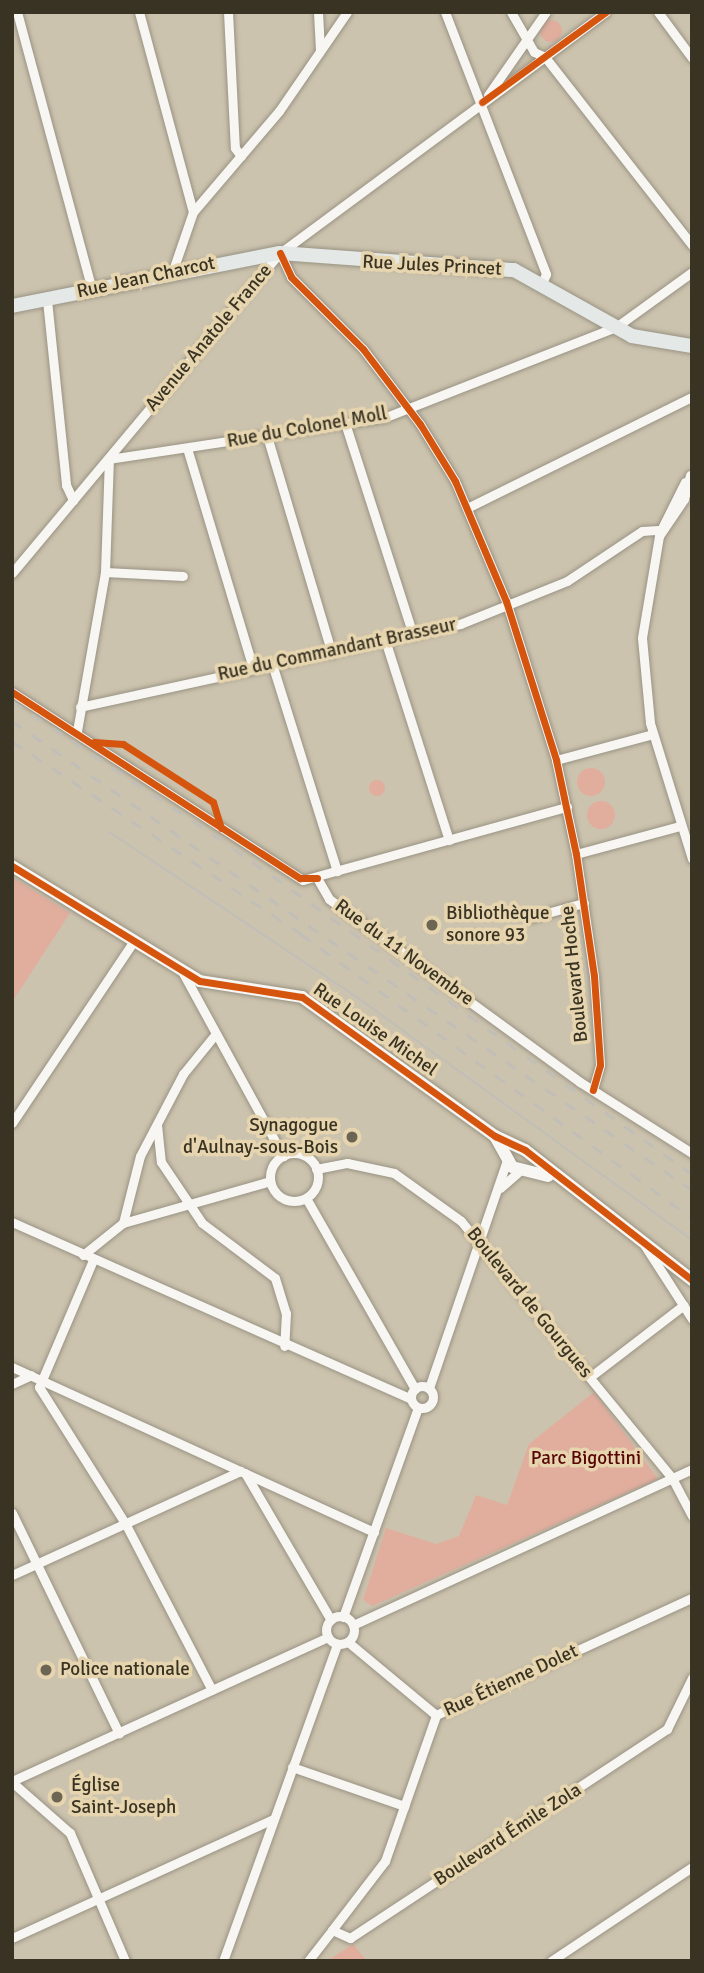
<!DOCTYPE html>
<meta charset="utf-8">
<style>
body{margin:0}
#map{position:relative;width:704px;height:1973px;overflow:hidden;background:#ccc3ae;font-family:Signika,sans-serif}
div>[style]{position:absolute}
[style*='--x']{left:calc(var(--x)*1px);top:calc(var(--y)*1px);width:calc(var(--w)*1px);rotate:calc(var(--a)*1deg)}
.green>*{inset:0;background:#e1ae9e}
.round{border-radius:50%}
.roads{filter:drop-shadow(0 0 2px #999383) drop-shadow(0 0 2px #999383)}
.street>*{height:9px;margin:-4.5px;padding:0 4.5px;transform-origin:4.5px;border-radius:4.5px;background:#f7f6f3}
.street>.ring{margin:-4.5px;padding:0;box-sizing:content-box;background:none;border:9px solid #f7f6f3;border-radius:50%}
.secondary>*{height:12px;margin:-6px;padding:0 6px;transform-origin:6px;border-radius:6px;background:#f7f6f3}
.primary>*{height:14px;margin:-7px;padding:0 7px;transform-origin:7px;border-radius:7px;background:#e4e9e8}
.tram>*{height:2px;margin:-1px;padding:0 1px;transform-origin:1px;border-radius:1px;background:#c1beb8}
.rail>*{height:2.5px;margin-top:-1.25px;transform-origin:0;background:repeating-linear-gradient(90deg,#c1beb8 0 12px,transparent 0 24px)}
.cycleway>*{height:7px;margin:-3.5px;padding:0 3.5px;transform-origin:3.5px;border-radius:3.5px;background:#d6550e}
.dots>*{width:19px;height:19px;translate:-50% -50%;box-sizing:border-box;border:4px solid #e6d5ae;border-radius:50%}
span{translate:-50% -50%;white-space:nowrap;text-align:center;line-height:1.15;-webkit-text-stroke:7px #e6d5ae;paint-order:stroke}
.street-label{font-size:19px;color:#393323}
.poi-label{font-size:19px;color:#393323}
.left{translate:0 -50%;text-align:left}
.right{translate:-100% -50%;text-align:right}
.park-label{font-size:19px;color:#580505}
.frame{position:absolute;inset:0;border:14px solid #393323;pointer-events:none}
</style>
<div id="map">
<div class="green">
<i class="round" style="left:540px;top:20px;width:22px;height:22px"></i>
<i class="round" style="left:577px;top:768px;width:28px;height:28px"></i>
<i class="round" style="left:369px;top:780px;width:16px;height:16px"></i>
<i class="round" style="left:587px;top:801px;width:28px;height:28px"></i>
<i style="clip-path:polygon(12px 877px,70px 913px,12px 1002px)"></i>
<i style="clip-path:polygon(594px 1392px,658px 1479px,372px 1606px,363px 1600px,386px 1528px,436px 1544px,459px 1536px,476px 1495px,507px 1505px,529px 1444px)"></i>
<i style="clip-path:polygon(353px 1944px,367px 1961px,327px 1961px)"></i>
</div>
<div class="roads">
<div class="street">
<i style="--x:17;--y:12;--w:288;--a:74.9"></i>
<i style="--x:139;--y:12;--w:207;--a:74.9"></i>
<i style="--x:228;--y:12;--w:136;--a:87.1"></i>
<i style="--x:235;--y:148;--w:10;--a:53"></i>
<i style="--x:318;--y:12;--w:38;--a:87"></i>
<i style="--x:445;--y:12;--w:281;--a:68.9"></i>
<i style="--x:546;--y:274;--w:8;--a:113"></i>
<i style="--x:511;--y:12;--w:46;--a:60.1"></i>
<i style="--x:534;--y:52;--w:12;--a:24"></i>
<i style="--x:545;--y:57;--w:239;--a:52"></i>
<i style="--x:658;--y:12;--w:57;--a:53.5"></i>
<i style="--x:488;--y:95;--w:101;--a:-55.1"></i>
<i style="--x:280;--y:253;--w:26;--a:65"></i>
<i style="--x:291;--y:277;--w:102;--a:45"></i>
<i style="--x:363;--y:349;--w:94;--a:52.8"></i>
<i style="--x:420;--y:424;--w:67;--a:58.4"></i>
<i style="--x:455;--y:481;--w:130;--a:67"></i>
<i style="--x:506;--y:601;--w:167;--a:72.5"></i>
<i style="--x:556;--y:760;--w:96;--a:78"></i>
<i style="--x:576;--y:854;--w:123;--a:81.6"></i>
<i style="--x:594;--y:976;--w:89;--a:86.1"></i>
<i style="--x:600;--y:1065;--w:26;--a:106"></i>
<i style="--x:172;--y:273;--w:65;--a:-71"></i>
<i style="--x:193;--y:212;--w:133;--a:-49.6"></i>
<i style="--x:279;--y:111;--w:120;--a:-55.5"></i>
<i style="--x:47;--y:300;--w:186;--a:84.1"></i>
<i style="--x:66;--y:485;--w:17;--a:65"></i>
<i style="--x:345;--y:423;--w:223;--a:72.2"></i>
<i style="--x:267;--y:436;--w:227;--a:73.4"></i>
<i style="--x:187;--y:448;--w:230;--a:73.3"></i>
<i style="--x:109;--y:459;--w:280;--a:-8.6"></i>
<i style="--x:386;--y:417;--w:247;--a:-21.4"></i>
<i style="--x:616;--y:327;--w:94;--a:-35.9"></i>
<i style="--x:690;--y:475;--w:25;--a:104"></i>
<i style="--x:684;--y:499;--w:45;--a:124"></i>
<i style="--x:659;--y:536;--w:103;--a:99.5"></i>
<i style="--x:642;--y:638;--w:85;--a:84.6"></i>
<i style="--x:650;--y:723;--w:142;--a:72.8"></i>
<i style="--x:467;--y:508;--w:251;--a:-26.3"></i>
<i style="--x:659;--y:534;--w:58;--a:-63.4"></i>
<i style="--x:105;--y:572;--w:78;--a:2.9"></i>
<i style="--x:12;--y:573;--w:417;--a:-50.1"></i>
<i style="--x:280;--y:253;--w:405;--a:-36.5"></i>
<i style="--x:386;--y:643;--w:207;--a:72.3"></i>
<i style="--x:273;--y:667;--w:214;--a:72.6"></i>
<i style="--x:12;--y:692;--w:346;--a:32.9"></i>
<i style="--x:303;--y:880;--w:274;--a:-15.5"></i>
<i style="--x:80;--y:707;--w:389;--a:-12.3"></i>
<i style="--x:460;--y:624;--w:115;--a:-21.9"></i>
<i style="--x:567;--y:581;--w:90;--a:-33.7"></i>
<i style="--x:642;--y:531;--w:16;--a:-4"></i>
<i style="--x:77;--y:731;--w:161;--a:-80"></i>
<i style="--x:105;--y:572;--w:113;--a:-88"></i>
<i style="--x:556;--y:760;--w:100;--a:-15"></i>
<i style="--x:576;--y:854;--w:108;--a:-15.1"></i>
<i style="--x:317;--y:878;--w:24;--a:60"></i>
<i style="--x:329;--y:899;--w:311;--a:36.1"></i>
<i style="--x:580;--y:1082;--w:133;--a:32.4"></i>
<i style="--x:529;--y:918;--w:57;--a:-15.3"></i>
<i style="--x:183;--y:973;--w:209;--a:61.3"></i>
<i style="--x:12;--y:1123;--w:218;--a:-56.2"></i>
<i style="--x:157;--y:1125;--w:37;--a:84"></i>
<i style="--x:161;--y:1162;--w:73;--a:56.1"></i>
<i style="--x:202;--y:1223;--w:91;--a:37"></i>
<i style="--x:275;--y:1278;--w:37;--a:73"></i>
<i style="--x:286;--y:1313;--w:33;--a:93"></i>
<i class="ring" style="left:270px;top:1153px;width:39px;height:39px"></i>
<i style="--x:316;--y:1169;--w:32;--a:-11"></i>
<i style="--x:347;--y:1163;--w:48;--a:12"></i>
<i style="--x:394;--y:1173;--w:82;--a:35.6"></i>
<i style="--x:461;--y:1221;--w:333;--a:50.6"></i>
<i style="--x:672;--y:1478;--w:43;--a:62.2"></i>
<i style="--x:500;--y:1188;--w:28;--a:-41"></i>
<i style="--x:306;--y:1198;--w:220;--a:60.3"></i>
<i style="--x:12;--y:1222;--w:436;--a:23.9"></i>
<i style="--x:123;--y:1223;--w:69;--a:-75.8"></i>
<i style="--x:140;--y:1156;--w:93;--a:-62.3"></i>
<i style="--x:183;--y:1074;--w:49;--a:-50.8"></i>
<i style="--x:645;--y:1246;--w:87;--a:57.2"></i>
<i style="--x:83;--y:1255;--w:51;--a:-38.7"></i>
<i style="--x:123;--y:1223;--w:153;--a:-15.9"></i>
<i style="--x:93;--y:1260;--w:138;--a:113"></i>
<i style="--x:39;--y:1387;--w:161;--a:57.7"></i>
<i style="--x:125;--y:1523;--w:188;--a:62.5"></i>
<i style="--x:12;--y:1367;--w:398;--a:24.5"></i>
<i style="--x:590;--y:1377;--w:118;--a:-37.5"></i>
<i style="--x:12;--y:1384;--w:21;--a:-25"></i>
<i class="ring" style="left:411px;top:1386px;width:13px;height:13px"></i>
<i style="--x:429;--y:1388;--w:241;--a:-71.1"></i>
<i style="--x:245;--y:1473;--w:170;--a:59.7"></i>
<i style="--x:12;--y:1513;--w:245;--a:64.1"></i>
<i style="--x:12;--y:1575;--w:251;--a:-24.5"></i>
<i class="ring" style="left:326px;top:1616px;width:19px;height:19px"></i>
<i style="--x:343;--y:1617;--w:222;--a:-70.3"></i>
<i style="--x:353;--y:1625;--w:373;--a:-24.7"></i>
<i style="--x:348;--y:1642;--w:114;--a:39.7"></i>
<i style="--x:292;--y:1767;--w:119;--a:19.2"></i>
<i style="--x:12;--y:1781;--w:347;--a:-24.5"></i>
<i style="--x:12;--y:1782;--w:77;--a:41.3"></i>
<i style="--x:70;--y:1833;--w:139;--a:66.7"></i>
<i style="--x:332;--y:1930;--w:87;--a:-52.5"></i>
<i style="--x:385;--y:1861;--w:155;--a:-70.7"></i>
<i style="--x:436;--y:1715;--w:281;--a:-24.6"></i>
<i style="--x:12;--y:1938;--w:287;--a:-24.5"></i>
<i style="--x:223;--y:1961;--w:337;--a:-70.2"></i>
<i style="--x:308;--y:1961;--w:39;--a:-52"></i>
<i style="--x:332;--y:1930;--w:20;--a:24"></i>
<i style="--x:350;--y:1938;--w:380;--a:-33.4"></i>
<i style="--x:667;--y:1729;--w:57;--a:-63.9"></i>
<i style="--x:551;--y:1961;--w:169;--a:-33.7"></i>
</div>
<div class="secondary">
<i style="--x:12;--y:866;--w:220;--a:31.5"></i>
<i style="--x:200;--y:981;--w:103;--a:8.9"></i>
<i style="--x:302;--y:997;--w:238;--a:35.8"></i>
<i style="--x:495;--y:1136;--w:33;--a:25"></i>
<i style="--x:525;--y:1150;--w:212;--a:37.9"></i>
<i style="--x:495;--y:1136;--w:35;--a:61"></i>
<i style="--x:512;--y:1167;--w:37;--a:14"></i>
</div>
<div class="primary">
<i style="--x:12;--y:306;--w:273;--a:-11.2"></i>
<i style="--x:280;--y:253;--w:235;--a:4.2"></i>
<i style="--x:514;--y:270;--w:135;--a:29.2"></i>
<i style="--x:632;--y:336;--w:61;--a:9.5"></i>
</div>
</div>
<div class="tram">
<i style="--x:109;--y:832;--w:299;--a:33.7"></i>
<i style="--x:358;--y:998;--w:412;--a:35.9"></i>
</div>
<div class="rail">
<i style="--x:12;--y:701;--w:265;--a:33.6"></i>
<i style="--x:233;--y:848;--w:563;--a:35.38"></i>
<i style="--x:12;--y:721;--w:826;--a:34.59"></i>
<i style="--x:12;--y:741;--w:348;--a:33.7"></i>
<i style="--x:301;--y:934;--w:483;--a:36"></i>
</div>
<div class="cycleway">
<i style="--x:482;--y:102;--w:153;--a:-36"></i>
<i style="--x:280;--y:253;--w:26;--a:65"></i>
<i style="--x:291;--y:277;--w:102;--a:45"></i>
<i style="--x:363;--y:349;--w:94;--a:52.8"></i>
<i style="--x:420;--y:424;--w:67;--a:58.4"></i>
<i style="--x:455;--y:481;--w:130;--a:67"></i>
<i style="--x:506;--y:601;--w:167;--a:72.5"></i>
<i style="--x:556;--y:760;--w:96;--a:78"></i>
<i style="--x:576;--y:854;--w:123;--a:81.6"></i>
<i style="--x:594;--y:976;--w:89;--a:86.1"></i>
<i style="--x:600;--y:1065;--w:26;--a:106"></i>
<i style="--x:12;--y:692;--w:343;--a:32.9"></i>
<i style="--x:300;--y:878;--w:17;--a:0"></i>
<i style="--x:94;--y:742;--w:29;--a:4"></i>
<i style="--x:123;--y:744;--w:107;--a:32.8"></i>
<i style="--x:213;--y:802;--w:27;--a:73"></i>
<i style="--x:12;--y:866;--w:220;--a:31.5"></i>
<i style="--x:200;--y:981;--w:103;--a:8.9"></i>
<i style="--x:302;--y:997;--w:238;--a:35.8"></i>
<i style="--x:495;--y:1136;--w:33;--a:25"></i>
<i style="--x:525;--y:1150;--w:212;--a:37.9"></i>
</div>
<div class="dots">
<i style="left:432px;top:925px;background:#6c6554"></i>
<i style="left:352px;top:1137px;background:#6c6554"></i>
<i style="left:46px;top:1670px;background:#6c6554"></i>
<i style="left:57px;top:1797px;background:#6c6554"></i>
</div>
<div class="street-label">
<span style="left:432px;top:266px;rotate:3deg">Rue Jules Princet</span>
<span style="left:146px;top:278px;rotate:-12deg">Rue Jean Charcot</span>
<span style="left:209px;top:338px;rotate:-50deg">Avenue Anatole France</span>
<span style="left:307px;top:428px;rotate:-10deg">Rue du Colonel Moll</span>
<span style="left:337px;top:650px;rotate:-12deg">Rue du Commandant Brasseur</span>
<span style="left:404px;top:953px;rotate:36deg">Rue du 11 Novembre</span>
<span style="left:575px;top:974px;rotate:-96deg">Boulevard Hoche</span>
<span style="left:375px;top:1030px;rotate:35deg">Rue Louise Michel</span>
<span style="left:529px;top:1303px;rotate:51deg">Boulevard de Gourgues</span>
<span style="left:511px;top:1681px;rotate:-25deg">Rue Étienne Dolet</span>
<span style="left:508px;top:1835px;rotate:-33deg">Boulevard Émile Zola</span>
</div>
<div class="poi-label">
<span class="left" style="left:446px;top:925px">Bibliothèque<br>sonore 93</span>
<span class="right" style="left:338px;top:1137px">Synagogue<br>d'Aulnay-sous-Bois</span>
<span class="left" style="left:60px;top:1670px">Police nationale</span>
<span class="left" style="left:71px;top:1797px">Église<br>Saint-Joseph</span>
</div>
<div class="park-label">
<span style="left:586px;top:1459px">Parc Bigottini</span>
</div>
<div class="frame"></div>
</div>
